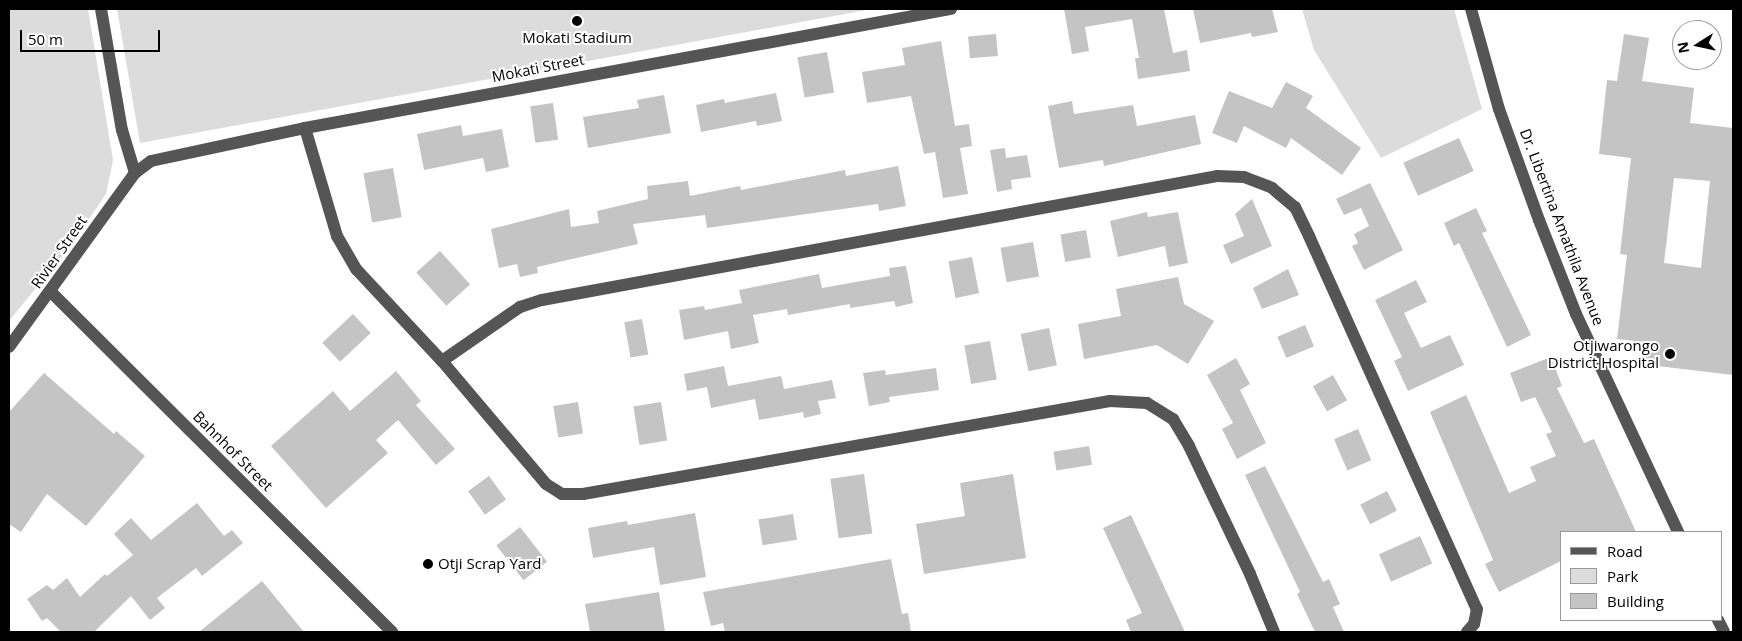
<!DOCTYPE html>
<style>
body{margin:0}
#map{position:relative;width:1742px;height:641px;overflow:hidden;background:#fff;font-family:"Open Sans",sans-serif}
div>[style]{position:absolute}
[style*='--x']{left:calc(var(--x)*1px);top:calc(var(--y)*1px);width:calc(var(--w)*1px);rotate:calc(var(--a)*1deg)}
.green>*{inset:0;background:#dcdcdc}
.building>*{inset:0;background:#c4c4c4;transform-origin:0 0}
.minor>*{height:12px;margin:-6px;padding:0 6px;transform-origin:6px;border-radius:6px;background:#555}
.dots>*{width:14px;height:14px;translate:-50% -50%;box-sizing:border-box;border:2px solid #fff;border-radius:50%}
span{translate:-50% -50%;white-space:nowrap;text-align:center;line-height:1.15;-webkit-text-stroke:4px #fff;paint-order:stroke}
.poi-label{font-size:15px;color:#000}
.right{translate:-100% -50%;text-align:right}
.left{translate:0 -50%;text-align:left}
.street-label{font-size:15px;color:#000}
.frame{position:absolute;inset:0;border:10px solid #000;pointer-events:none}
.legend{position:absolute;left:1560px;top:531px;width:162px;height:90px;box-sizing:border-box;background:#fff;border:1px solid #999;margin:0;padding:6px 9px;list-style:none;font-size:15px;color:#000}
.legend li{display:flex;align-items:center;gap:10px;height:25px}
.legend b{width:25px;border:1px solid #999}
.north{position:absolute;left:1672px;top:20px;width:50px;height:50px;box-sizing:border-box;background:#fff;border:1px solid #999;border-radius:50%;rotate:260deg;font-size:14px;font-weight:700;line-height:20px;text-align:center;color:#000}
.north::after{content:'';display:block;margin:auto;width:18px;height:22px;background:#000;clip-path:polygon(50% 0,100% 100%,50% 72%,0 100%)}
.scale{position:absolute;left:20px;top:30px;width:140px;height:22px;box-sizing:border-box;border:2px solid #000;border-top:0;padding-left:6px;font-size:15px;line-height:18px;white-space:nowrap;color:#000;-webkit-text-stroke:4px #fff;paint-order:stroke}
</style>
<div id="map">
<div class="green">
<i style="clip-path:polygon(9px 9px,88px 9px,113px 160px,106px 194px,70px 247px,9px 321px)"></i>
<i style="clip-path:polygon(117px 9px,872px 9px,140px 143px)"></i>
<i style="clip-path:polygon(1302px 9px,1454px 9px,1482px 109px,1381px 158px,1314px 50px)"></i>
</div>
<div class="building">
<i style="clip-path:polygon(1064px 9px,1164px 9px,1173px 53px,1187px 50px,1190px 71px,1138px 79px,1135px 58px,1139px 58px,1132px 19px,1085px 27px,1089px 51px,1072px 54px)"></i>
<i style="clip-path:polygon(1193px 9px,1272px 9px,1278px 32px,1252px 37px,1251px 33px,1200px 43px)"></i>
<i style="left:996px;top:34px;width:22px;height:28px;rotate:85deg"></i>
<i style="clip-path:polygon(evenodd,1624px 34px,1649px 38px,1642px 81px,1694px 88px,1690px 123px,1733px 128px,1733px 375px,1641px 364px,1644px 342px,1617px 339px,1627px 255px,1620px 254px,1631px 158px,1599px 154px,1607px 80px,1617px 81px,1624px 34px,1674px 178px,1710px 181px,1701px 268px,1664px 263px,1674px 178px)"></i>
<i style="clip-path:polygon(941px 41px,955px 126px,969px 124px,972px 146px,960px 148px,968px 194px,943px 198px,935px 152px,924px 154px,911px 96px,867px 103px,862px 72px,905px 65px,902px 48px)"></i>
<i style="left:827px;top:52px;width:41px;height:30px;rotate:80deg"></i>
<i style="clip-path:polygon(1286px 82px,1313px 96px,1306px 108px,1361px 148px,1342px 175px,1291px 138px,1286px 148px,1244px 126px,1237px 143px,1212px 133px,1229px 91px,1272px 108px)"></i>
<i style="clip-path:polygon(776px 93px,782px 121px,757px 126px,756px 121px,701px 132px,696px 105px,724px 99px,725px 103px)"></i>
<i style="clip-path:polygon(664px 95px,671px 133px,588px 148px,583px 117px,639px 108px,637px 100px)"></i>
<i style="clip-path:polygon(1072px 101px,1074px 114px,1133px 105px,1137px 126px,1195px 115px,1201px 144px,1104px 166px,1103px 160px,1059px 168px,1048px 106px)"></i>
<i style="left:553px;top:103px;width:37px;height:23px;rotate:82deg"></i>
<i style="clip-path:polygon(461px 125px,463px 136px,502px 129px,509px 167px,486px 172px,483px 158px,424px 170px,417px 134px)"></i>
<i style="left:1459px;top:138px;width:36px;height:61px;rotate:66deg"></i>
<i style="clip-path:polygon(1005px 148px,1006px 158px,1027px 155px,1031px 177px,1011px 180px,1012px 189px,997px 192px,990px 150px)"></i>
<i style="clip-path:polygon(898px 166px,906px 206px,879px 211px,878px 204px,707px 228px,705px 215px,633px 224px,638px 244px,537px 267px,538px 273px,520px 277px,517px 264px,499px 268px,491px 229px,569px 209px,571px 227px,599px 223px,597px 211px,648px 199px,647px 186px,688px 181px,690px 196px,740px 186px,741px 190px,845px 170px,846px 176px)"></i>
<i style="left:393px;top:168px;width:50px;height:30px;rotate:80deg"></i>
<i style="clip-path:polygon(1370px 183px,1403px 250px,1364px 270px,1352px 246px,1358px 243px,1354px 234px,1369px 226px,1361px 208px,1344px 215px,1336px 199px)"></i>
<i style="clip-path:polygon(1252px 199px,1272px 246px,1231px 264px,1223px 245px,1244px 236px,1235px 214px)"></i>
<i style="clip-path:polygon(1476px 208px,1487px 231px,1482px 233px,1531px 335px,1507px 347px,1459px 243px,1454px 246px,1444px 223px)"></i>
<i style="clip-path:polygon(1147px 212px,1148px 217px,1178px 212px,1188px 263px,1169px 267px,1165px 246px,1118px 257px,1110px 221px)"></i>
<i style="left:1086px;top:230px;width:28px;height:26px;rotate:80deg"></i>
<i style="left:1033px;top:242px;width:35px;height:33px;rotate:80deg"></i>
<i style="left:440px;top:251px;width:45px;height:32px;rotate:48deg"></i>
<i style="left:972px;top:257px;width:37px;height:24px;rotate:79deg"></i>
<i style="clip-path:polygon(906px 266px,913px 303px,896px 307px,894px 301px,850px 308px,850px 304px,788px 315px,787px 309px,753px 315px,759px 343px,731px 349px,728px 331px,684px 340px,679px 310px,704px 306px,705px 310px,742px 303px,739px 290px,819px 274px,822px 288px,890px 276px,889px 268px)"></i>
<i style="clip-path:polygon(1288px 269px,1299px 295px,1262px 309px,1253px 288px)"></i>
<i style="clip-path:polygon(1178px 277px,1184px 304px,1214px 321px,1188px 364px,1157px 345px,1084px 359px,1078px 324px,1121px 316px,1116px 289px)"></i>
<i style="clip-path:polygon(1416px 280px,1427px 302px,1404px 313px,1421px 348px,1450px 335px,1464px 365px,1408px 391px,1394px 361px,1402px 357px,1375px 300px)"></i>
<i style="left:353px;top:314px;width:26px;height:42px;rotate:47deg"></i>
<i style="left:642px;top:319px;width:36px;height:18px;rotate:80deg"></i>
<i style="left:1305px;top:325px;width:23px;height:30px;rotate:67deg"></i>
<i style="left:1049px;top:328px;width:38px;height:29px;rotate:78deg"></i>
<i style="left:990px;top:341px;width:39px;height:26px;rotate:80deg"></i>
<i style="clip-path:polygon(1551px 357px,1562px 386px,1557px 388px,1584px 443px,1594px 439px,1636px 532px,1561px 532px,1561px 561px,1499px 592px,1485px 564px,1493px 560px,1430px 412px,1466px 395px,1509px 493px,1536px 481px,1530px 467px,1556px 456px,1546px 434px,1552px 432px,1535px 397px,1521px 402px,1510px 373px)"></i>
<i style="clip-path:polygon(1236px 358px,1250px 384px,1240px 390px,1266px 443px,1237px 459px,1222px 429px,1233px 423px,1207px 375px)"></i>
<i style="clip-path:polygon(724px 366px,728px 386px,781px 376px,784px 389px,832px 380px,836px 398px,818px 401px,821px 414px,804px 418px,803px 412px,759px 420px,755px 399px,711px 408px,707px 387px,687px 391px,684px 374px)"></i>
<i style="clip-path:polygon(936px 368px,939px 390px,889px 397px,890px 402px,869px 406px,863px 373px,885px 370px,886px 375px)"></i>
<i style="clip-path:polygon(396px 371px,421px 401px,416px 405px,455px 449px,436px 465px,398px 420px,376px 440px,388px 453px,326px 508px,271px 446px,333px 391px,350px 411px)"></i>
<i style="clip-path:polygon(44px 373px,114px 434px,116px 431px,145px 456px,86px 526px,47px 494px,21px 532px,9px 524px,9px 412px)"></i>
<i style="left:1333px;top:375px;width:29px;height:23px;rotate:61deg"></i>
<i style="left:578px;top:402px;width:32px;height:25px;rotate:81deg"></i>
<i style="left:661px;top:402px;width:39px;height:28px;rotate:81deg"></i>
<i style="left:1358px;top:429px;width:34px;height:26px;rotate:67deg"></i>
<i style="left:1089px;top:446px;width:19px;height:36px;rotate:81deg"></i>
<i style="clip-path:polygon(1265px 466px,1323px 582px,1329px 579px,1340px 604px,1333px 607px,1344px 632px,1315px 632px,1297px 594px,1300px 592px,1245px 475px)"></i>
<i style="left:864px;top:474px;width:60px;height:34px;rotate:82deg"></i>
<i style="clip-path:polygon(1013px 474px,1026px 558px,924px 574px,916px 524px,965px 516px,960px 483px)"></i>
<i style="left:489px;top:476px;width:29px;height:26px;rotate:54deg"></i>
<i style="left:1387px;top:491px;width:22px;height:30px;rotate:63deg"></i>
<i style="clip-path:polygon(197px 503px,224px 536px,232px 530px,243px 543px,202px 576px,196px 568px,157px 598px,165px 608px,150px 620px,131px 596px,94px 632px,61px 632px,47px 618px,42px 621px,27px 599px,47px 585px,53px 590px,67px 578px,80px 597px,105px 574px,107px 576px,133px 555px,114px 534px,131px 518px,151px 540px)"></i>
<i style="clip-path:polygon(695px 513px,706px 577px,660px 585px,654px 547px,593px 558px,588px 528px,627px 521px,628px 525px)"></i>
<i style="left:793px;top:514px;width:26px;height:35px;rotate:81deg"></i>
<i style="clip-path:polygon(1131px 515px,1185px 632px,1131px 632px,1126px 620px,1142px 613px,1103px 528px)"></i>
<i style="left:520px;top:527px;width:44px;height:30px;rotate:52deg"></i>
<i style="left:1420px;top:536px;width:30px;height:45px;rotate:66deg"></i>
<i style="clip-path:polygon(891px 559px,902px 614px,908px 613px,911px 632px,725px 632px,723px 623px,711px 626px,703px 592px)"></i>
<i style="clip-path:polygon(262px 581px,304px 632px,199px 632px)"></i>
<i style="clip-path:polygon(659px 592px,665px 632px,590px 632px,585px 604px)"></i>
</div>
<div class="minor">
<i style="--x:101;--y:9;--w:123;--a:80.2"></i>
<i style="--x:122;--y:130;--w:45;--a:73.2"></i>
<i style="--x:1471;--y:9;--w:104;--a:74.4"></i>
<i style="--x:1499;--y:109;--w:118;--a:70.2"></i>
<i style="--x:1539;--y:220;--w:101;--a:68.5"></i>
<i style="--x:1576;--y:314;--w:241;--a:64.9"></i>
<i style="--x:305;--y:128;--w:113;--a:73.5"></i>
<i style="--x:337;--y:236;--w:39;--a:60"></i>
<i style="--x:357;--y:270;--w:125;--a:47"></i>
<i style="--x:442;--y:361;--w:161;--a:49.8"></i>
<i style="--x:546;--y:484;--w:19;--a:32"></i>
<i style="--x:562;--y:494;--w:21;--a:0"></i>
<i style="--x:583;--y:494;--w:535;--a:-10.01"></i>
<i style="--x:1110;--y:401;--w:37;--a:3"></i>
<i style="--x:1147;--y:403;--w:31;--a:32"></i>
<i style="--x:1173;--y:419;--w:31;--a:59"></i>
<i style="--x:1189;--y:446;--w:142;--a:64.5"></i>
<i style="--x:1250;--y:574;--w:63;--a:67.5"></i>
<i style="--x:51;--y:292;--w:482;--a:44.9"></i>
<i style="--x:9;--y:347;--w:215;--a:-54.1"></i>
<i style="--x:135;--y:173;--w:20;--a:-37"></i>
<i style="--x:151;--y:161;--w:157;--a:-12.1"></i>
<i style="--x:305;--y:128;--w:657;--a:-10.44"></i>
<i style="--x:442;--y:361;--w:95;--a:-34.7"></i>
<i style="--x:520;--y:307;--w:23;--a:-18"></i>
<i style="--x:542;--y:300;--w:686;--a:-10.41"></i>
<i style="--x:1217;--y:176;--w:27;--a:2"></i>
<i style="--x:1244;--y:177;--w:30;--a:21"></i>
<i style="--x:1272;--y:188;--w:30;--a:40"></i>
<i style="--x:1295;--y:207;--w:32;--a:64"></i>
<i style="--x:1309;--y:236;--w:409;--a:65.8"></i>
<i style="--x:1477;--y:609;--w:15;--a:101"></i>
<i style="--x:1474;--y:624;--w:11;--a:131"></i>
<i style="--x:1718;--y:620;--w:13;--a:63"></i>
</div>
<div class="dots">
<i style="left:577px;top:21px;background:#000"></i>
<i style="left:1670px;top:354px;background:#000"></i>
<i style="left:428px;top:564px;background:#000"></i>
</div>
<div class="poi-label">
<span style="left:577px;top:38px">Mokati Stadium</span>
<span class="right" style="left:1659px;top:354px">Otjiwarongo<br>District Hospital</span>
<span class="left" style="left:438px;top:564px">Otji Scrap Yard</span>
</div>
<div class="street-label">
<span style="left:538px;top:68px;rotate:-11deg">Mokati Street</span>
<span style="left:1562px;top:227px;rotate:69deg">Dr. Libertina Amathila Avenue</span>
<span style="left:59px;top:252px;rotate:-55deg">Rivier Street</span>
<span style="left:233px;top:451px;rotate:45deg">Bahnhof Street</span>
</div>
<div class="frame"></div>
<ul class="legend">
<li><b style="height:6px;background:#555"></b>Road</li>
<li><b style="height:14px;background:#dcdcdc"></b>Park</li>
<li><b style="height:14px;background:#c4c4c4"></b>Building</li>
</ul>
<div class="north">N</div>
<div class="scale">50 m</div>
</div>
